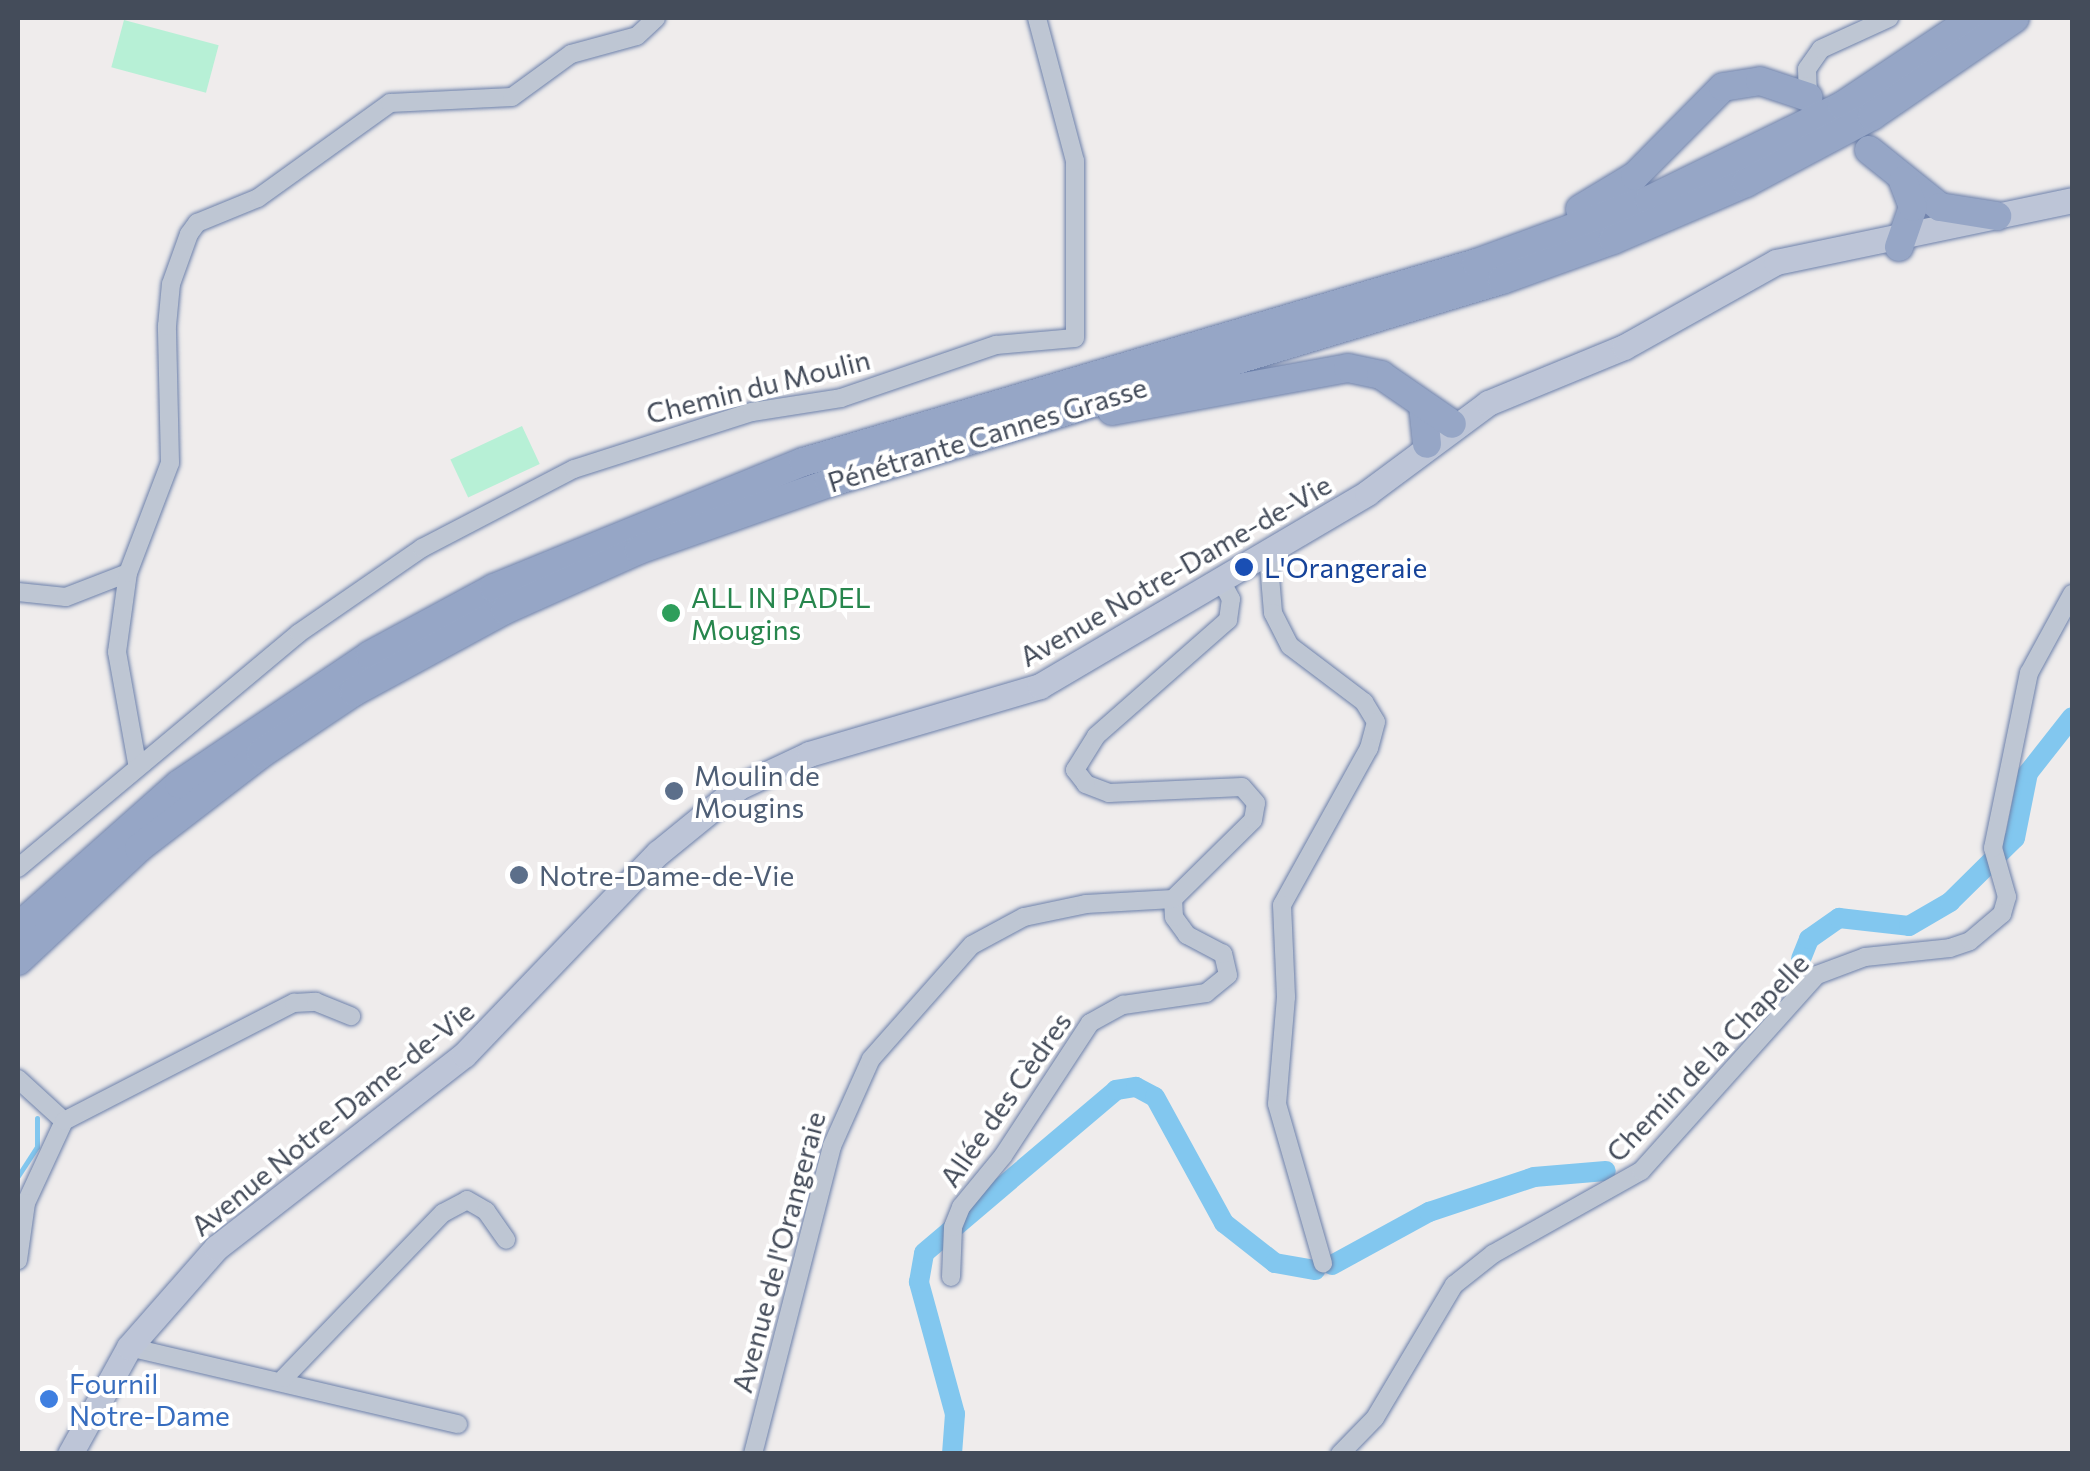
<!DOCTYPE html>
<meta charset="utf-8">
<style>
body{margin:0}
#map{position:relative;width:2090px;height:1471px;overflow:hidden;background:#efecec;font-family:Commissioner,sans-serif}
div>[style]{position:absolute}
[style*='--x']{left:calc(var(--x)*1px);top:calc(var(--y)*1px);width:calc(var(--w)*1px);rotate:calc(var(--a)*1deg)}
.green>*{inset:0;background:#b7f0d6;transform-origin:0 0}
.stream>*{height:5px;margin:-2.5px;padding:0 2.5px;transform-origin:2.5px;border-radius:2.5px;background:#82c7ef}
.canal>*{height:20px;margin:-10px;padding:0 10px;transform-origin:10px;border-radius:10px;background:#82c7ef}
.roads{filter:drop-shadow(0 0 2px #6c80aa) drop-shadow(0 0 2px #6c80aa)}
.minor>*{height:18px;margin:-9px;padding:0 9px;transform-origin:9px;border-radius:9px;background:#bec6d3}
.secondary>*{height:25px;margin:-12.5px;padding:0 12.5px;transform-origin:12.5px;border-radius:12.5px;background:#bdc5d7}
.trunk>*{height:28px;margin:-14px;padding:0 14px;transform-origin:14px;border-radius:14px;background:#96a6c6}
.dots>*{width:28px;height:28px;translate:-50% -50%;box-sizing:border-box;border:5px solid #fff;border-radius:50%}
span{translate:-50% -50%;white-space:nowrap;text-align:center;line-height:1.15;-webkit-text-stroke:8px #fff;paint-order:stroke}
.street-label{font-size:28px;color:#444c5a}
.transit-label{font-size:28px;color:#164399}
.left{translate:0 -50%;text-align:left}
.leisure-label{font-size:28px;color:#27864d}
.service-label{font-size:28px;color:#4e5e75}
.shop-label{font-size:28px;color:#366cbe}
.frame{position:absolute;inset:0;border:20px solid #444c5a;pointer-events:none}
</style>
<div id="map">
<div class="green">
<i style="left:124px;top:20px;width:98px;height:49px;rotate:15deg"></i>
<i style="left:522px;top:426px;width:42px;height:79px;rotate:65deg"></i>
</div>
<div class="stream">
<i style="--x:18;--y:1176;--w:35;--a:-57"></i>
<i style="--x:37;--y:1147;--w:29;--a:-90"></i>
</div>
<div class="canal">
<i style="--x:1801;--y:959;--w:22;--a:-68"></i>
<i style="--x:1809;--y:939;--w:37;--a:-35"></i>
<i style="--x:1839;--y:918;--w:70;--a:6.5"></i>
<i style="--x:1909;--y:926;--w:48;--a:-30.3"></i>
<i style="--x:1950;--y:902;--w:91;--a:-44.6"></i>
<i style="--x:2015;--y:838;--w:66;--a:-78.7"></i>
<i style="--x:2028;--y:773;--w:71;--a:-51.8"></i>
<i style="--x:1332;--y:1265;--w:111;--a:-28.7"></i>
<i style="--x:1429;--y:1212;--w:111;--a:-18.4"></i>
<i style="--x:1534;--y:1177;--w:72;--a:-4.8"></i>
<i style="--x:952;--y:1454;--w:40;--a:-85.7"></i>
<i style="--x:955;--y:1414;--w:137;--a:-105.3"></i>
<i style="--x:919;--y:1282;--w:29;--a:-80"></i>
<i style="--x:924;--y:1253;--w:252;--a:-40.3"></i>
<i style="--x:1116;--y:1090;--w:20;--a:-9"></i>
<i style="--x:1136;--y:1087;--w:21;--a:28"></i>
<i style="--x:1155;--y:1097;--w:144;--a:61.3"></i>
<i style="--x:1224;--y:1223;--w:65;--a:38.1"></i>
<i style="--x:1275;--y:1263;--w:41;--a:9.9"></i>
</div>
<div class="roads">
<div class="minor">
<i style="--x:1808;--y:97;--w:28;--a:-92"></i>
<i style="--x:1807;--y:69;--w:24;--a:-55"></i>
<i style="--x:1821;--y:49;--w:75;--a:-24.5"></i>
<i style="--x:1268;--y:553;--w:60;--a:85.2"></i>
<i style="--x:1273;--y:613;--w:37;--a:63"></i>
<i style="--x:1290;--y:646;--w:93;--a:37.1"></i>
<i style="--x:1364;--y:702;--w:23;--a:59"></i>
<i style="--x:1376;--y:722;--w:27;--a:105"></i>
<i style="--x:1369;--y:748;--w:179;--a:119"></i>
<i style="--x:1282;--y:905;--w:92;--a:87.5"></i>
<i style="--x:1286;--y:997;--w:107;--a:94.8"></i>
<i style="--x:1277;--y:1104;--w:166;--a:73.9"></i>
<i style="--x:18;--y:592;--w:48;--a:5.9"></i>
<i style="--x:66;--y:597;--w:66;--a:-21.2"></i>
<i style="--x:137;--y:763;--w:113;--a:-100.2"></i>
<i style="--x:117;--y:652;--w:80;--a:-82.1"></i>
<i style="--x:128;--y:573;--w:118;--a:-69.1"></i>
<i style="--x:170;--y:463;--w:137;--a:-91.3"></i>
<i style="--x:167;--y:326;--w:42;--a:-84.6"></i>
<i style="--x:171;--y:284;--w:53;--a:-70.2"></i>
<i style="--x:189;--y:234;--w:14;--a:-54"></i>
<i style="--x:197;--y:223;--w:66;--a:-22.3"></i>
<i style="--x:258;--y:198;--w:163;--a:-35.7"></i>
<i style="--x:390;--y:103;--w:122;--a:-2.8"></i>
<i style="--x:512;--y:97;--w:73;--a:-36.1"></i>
<i style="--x:571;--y:54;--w:68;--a:-15.3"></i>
<i style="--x:637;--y:36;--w:26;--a:-43"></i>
<i style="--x:18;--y:868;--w:366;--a:-39.9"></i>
<i style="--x:299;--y:633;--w:150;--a:-34.6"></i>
<i style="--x:422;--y:548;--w:171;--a:-27.5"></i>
<i style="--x:574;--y:469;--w:187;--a:-17.8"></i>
<i style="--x:752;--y:412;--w:90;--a:-8.9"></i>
<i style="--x:841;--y:398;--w:164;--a:-18.9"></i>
<i style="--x:996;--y:345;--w:79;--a:-5.1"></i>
<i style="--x:1075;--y:338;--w:177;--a:-90"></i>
<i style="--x:1075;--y:161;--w:148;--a:-104.9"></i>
<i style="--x:18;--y:1079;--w:62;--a:42.4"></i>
<i style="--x:64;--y:1121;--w:90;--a:114.9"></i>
<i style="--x:26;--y:1203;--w:58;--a:98"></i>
<i style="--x:64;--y:1121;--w:259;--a:-27.2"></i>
<i style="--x:294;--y:1003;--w:22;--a:-3"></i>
<i style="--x:316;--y:1002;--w:38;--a:22"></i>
<i style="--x:951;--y:1277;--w:50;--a:-87.7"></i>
<i style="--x:953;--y:1227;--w:22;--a:-68"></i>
<i style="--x:961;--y:1207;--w:66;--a:-50.5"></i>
<i style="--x:1003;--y:1156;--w:159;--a:-56.8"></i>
<i style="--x:1090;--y:1023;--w:38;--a:-29"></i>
<i style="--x:1123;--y:1005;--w:84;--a:-8.2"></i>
<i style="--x:1206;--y:993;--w:28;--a:-39"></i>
<i style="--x:1228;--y:975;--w:22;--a:-103"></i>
<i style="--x:1223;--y:954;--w:41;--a:-152.2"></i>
<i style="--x:1187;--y:935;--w:22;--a:-126"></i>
<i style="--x:1174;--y:917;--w:18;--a:-93"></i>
<i style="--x:129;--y:1347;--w:338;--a:13.2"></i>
<i style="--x:284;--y:1378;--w:229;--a:-46.1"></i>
<i style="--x:443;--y:1213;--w:27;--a:-28"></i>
<i style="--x:467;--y:1200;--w:22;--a:30"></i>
<i style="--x:486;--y:1211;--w:35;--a:55"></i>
<i style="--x:753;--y:1454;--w:318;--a:-75.6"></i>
<i style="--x:832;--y:1146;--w:95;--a:-65.9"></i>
<i style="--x:871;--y:1059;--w:152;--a:-48.5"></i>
<i style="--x:972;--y:945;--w:59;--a:-28.3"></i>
<i style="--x:1024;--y:917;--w:63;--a:-11.8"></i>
<i style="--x:1086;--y:904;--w:87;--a:-3.3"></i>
<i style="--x:1173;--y:899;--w:112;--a:-44.6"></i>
<i style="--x:1253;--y:820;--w:17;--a:-80"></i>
<i style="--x:1256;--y:803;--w:21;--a:-131"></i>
<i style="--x:1242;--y:787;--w:133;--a:177.4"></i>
<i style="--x:1109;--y:793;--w:25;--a:-159"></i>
<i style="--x:1086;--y:784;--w:18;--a:-128"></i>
<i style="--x:1075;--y:770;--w:40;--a:-58"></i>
<i style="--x:1096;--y:736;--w:176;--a:-41.3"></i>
<i style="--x:1228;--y:620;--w:21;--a:-82"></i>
<i style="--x:1231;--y:599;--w:21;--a:-119"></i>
<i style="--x:1340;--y:1454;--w:50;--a:-45.8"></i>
<i style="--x:1375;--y:1418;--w:155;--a:-59.3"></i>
<i style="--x:1454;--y:1285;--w:50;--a:-38.5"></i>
<i style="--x:1493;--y:1254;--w:170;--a:-29.3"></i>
<i style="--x:1641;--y:1171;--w:263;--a:-48.1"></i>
<i style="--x:1817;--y:975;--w:51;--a:-20.6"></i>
<i style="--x:1865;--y:957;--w:85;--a:-6"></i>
<i style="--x:1950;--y:948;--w:21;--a:-19"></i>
<i style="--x:1970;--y:941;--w:42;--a:-40.2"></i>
<i style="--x:2002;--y:914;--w:18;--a:-74"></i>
<i style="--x:2007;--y:897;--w:51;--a:-105.9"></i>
<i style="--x:1993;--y:848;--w:179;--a:-78.4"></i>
<i style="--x:2029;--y:673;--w:90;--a:-61.4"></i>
</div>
<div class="secondary">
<i style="--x:70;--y:1454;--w:122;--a:-61.1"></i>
<i style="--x:129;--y:1347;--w:132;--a:-48.7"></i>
<i style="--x:216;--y:1248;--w:314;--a:-37.9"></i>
<i style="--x:464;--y:1055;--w:280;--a:-46.2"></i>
<i style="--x:658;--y:853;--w:104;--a:-39.2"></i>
<i style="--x:739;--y:787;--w:77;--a:-25.2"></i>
<i style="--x:809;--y:754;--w:241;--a:-16.4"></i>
<i style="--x:1040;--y:686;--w:380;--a:-30.5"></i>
<i style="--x:1367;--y:493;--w:151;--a:-36.6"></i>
<i style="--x:1488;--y:403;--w:147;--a:-22.4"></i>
<i style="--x:1624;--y:347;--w:174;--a:-29.2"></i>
<i style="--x:1776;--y:262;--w:302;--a:-11.8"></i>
</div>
<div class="trunk">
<i style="--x:1869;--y:150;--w:91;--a:38.8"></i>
<i style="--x:1940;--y:207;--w:58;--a:9"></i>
<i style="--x:1580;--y:209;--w:64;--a:-31"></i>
<i style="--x:1635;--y:176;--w:125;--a:-45.3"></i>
<i style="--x:1723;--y:87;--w:37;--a:-9"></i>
<i style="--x:1760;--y:81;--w:51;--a:18.4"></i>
<i style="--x:1899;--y:247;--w:42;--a:-70.7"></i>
<i style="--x:1913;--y:207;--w:28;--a:-111"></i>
<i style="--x:1423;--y:406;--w:38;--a:84"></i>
<i style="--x:1112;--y:411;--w:240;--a:-10.3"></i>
<i style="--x:1348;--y:368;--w:34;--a:12"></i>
<i style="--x:1381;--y:375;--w:86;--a:34.6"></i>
<i style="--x:18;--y:927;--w:215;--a:-41.6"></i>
<i style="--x:179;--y:784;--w:230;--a:-34"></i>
<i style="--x:370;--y:655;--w:141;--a:-28.4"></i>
<i style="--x:494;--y:588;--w:334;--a:-22.2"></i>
<i style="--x:803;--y:462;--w:702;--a:-16.47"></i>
<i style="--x:1476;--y:263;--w:184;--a:-20"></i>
<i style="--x:1649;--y:200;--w:215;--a:-26"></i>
<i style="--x:1842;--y:106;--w:159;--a:-33.7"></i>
<i style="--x:18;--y:961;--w:166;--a:-43"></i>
<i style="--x:139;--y:848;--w:154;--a:-37.6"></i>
<i style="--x:261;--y:754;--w:112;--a:-33.7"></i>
<i style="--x:354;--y:692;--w:172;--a:-28.5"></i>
<i style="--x:505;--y:610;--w:147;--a:-24.1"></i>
<i style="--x:639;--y:550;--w:201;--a:-19.4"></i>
<i style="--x:829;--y:483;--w:703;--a:-16.79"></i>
<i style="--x:1502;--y:280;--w:118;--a:-19.8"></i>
<i style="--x:1613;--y:240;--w:145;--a:-23.2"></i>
<i style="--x:1746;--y:183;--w:143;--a:-28"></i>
<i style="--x:1872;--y:116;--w:173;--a:-34.4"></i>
</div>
</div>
<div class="dots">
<i style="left:1244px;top:567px;background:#1a4fb4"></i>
<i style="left:671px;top:613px;background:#2e9e5b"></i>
<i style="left:674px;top:791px;background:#5c6f8a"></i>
<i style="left:519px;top:875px;background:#5c6f8a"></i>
<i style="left:49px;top:1399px;background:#3f7fe0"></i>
</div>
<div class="street-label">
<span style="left:758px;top:386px;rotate:-14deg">Chemin du Moulin</span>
<span style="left:987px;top:434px;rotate:-17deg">Pénétrante Cannes Grasse</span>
<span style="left:1175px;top:570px;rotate:-30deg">Avenue Notre-Dame-de-Vie</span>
<span style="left:1707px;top:1057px;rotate:-46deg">Chemin de la Chapelle</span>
<span style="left:1005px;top:1099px;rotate:-55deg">Allée des Cèdres</span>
<span style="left:332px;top:1118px;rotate:-39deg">Avenue Notre-Dame-de-Vie</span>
<span style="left:778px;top:1252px;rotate:-75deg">Avenue de l'Orangeraie</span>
</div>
<div class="transit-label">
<span class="left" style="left:1264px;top:567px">L'Orangeraie</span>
</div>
<div class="leisure-label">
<span class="left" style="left:691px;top:613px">ALL IN PADEL<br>Mougins</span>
</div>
<div class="service-label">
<span class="left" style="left:694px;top:791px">Moulin de<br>Mougins</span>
<span class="left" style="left:539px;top:875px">Notre-Dame-de-Vie</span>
</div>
<div class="shop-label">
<span class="left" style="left:69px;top:1399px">Fournil<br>Notre-Dame</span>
</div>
<div class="frame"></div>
</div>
